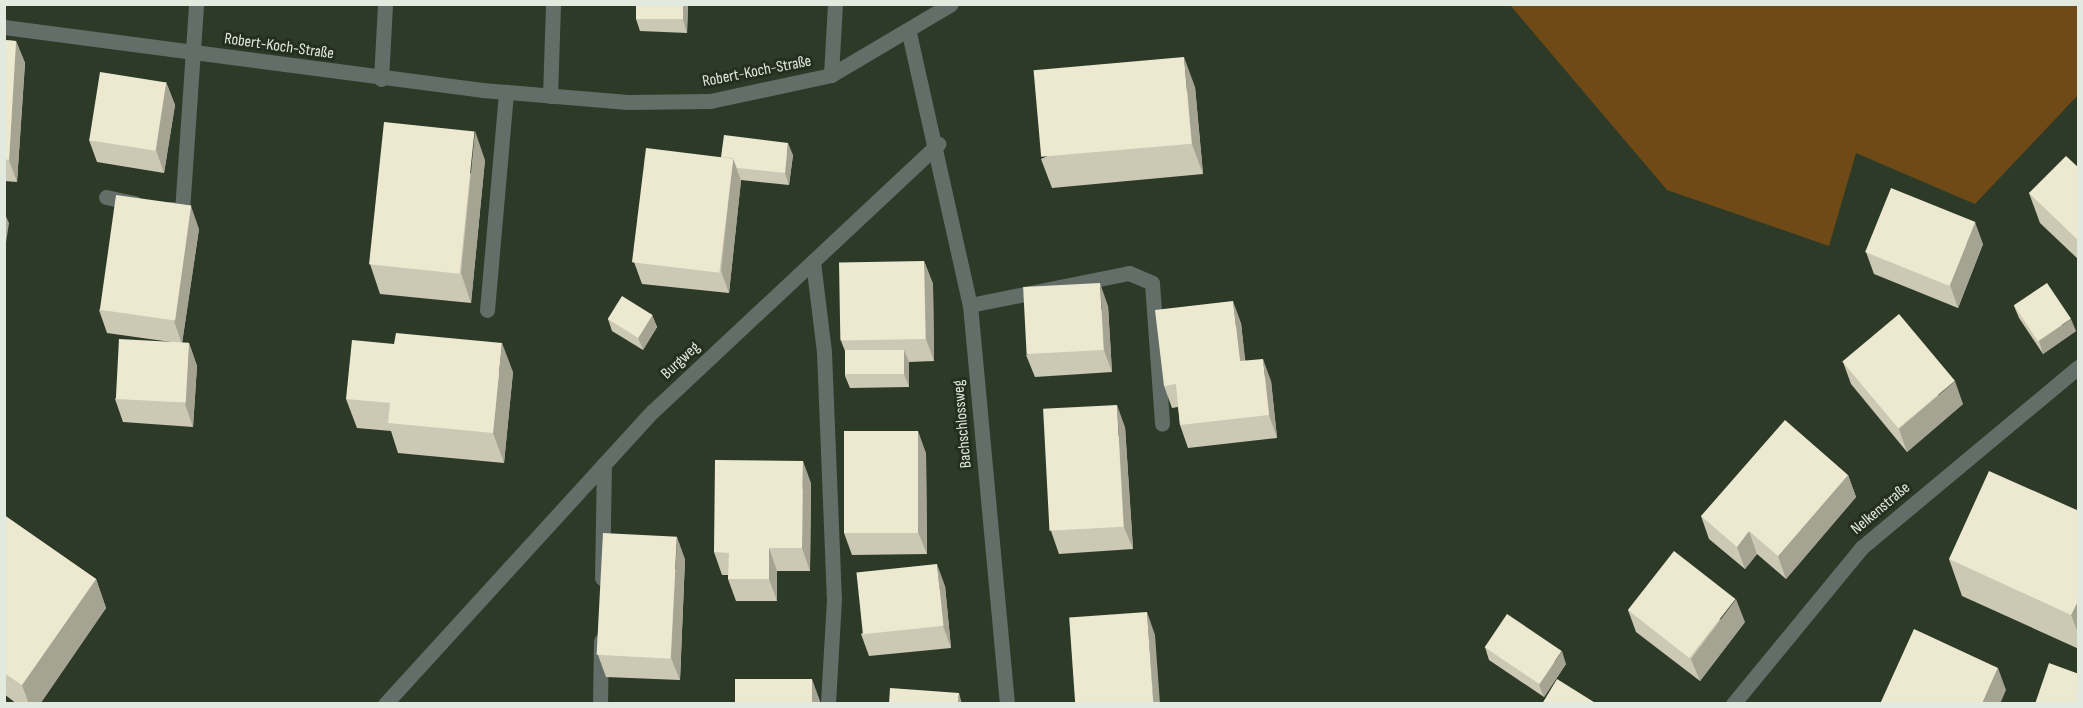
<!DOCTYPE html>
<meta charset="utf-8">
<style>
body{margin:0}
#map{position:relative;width:2083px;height:708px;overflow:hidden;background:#2e3a28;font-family:"Sofia Sans Condensed",sans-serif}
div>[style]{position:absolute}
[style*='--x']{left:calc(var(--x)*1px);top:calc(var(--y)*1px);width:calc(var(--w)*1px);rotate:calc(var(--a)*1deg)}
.green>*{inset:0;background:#6f4a17}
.minor>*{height:15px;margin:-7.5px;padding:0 7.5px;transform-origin:7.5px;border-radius:7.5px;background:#636e69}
.wall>*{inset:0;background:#cbc8b3}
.shaded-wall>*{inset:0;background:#a5a392}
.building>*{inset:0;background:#ece9d0;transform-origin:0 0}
span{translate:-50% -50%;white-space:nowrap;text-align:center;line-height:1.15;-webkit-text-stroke:6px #242f1f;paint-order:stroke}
.street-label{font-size:16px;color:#e2eadf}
.frame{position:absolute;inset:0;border:6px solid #e2eadf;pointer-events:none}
</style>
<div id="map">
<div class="green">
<i style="clip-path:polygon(1510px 5px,2078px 5px,2078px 95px,1975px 204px,1856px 153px,1829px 246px,1667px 190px)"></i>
</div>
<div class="minor">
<i style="--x:4;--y:27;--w:482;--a:7.5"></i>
<i style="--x:482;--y:90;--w:146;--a:4.7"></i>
<i style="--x:628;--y:102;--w:82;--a:-0.7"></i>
<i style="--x:710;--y:101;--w:124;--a:-12.1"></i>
<i style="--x:831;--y:75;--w:139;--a:-30.6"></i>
<i style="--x:909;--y:33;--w:279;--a:77.4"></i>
<i style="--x:970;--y:305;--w:401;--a:84.7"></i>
<i style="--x:831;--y:75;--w:71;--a:-86.8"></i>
<i style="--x:381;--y:79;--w:75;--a:-86.9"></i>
<i style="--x:550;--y:96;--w:92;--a:-88.1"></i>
<i style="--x:106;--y:197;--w:30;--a:12"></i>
<i style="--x:171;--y:209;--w:11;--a:10"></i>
<i style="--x:182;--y:211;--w:207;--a:-86.1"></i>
<i style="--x:813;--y:262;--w:91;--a:83"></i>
<i style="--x:824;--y:352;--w:247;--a:87.7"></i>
<i style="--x:834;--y:599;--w:105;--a:93.3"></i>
<i style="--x:970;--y:305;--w:162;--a:-11.4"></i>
<i style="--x:1129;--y:273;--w:25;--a:23"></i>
<i style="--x:1152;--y:283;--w:141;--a:85.9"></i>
<i style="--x:487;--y:310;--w:219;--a:-85"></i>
<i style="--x:602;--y:578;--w:114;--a:-89"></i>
<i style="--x:385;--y:704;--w:397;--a:-47.6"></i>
<i style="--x:653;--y:411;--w:391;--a:-43.1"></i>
<i style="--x:600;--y:704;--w:63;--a:-89.1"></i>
<i style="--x:1733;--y:704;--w:202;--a:-50.6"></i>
<i style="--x:1861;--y:548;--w:283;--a:-39.8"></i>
</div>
<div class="wall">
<i style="clip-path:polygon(688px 4px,687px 33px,640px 31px,636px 19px)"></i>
<i style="clip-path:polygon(4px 40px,16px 41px,25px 63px,17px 182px,4px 181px)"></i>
<i style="clip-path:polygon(166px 82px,175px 105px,164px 173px,97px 162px,89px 140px)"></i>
<i style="clip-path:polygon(1195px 87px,1203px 174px,1052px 188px,1041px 159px)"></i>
<i style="clip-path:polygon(793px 155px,789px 185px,741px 180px,729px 293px,642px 284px,634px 262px,721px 157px)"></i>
<i style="clip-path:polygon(485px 160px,471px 303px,380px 294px,370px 264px)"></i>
<i style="clip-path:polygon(2079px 168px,2079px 260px,2040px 223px,2029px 193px)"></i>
<i style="clip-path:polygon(199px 229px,182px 343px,189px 343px,197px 366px,193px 427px,123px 422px,115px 399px,171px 342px,107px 333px,99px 310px)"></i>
<i style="clip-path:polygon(1983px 244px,1958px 308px,1874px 274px,1866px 252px)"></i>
<i style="clip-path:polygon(924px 261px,933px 284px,934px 361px,909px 362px,909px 387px,850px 388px,845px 376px,845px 351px,841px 341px)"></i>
<i style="clip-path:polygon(1108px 306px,1112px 372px,1035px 377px,1026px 355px)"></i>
<i style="clip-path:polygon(2014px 306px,2076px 331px,2043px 354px,2019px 318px)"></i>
<i style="clip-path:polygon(652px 315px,657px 327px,643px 350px,612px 331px,608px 319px)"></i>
<i style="clip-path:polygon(1241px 323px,1245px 361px,1271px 381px,1277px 438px,1188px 448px,1180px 425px,1178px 407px,1172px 408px,1164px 386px)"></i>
<i style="clip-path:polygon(1843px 362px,1963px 404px,1907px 452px,1851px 384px)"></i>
<i style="clip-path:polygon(513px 372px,504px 463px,398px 453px,391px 431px,357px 428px,346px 399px)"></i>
<i style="clip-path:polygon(1125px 427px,1133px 549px,1059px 554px,1051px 531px)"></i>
<i style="clip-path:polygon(926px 453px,927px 554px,852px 555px,844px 533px)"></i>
<i style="clip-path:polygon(1848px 475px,1856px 497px,1786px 579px,1757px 554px,1745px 569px,1709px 539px,1701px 516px)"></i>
<i style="clip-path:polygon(811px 483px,810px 571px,777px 571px,777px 601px,736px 601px,728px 579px,728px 575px,722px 575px,714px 552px)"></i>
<i style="clip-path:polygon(2079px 511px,2079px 649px,1962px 596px,1949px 559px)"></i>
<i style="clip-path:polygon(4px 515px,96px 579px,106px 608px,40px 704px,17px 704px,4px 694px)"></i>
<i style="clip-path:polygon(685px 559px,680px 680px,606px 677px,598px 655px)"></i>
<i style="clip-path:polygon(945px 586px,951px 648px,869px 656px,861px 634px)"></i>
<i style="clip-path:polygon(1628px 610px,1745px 622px,1700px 681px,1636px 632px)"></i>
<i style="clip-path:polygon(1485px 647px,1566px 664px,1544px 697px,1489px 660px)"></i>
</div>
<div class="shaded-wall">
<i style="clip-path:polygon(683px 4px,688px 4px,687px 33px,683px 20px)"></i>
<i style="clip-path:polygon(16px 41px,25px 63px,17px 182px,9px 160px)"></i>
<i style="clip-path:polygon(1184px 57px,1195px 87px,1203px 174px,1192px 144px)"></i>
<i style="clip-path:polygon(166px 82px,175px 105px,164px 173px,156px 150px)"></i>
<i style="clip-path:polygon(475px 131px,485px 160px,471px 303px,461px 273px)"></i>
<i style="clip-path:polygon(788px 143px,793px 155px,789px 185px,785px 173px)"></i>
<i style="clip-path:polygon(733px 158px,741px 181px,729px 293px,721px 271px)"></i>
<i style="clip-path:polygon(191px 206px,199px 229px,182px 344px,174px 321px)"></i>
<i style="clip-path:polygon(4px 212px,9px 223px,4px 255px)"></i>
<i style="clip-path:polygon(1975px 222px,1983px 244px,1958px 308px,1950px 285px)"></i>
<i style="clip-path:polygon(924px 261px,933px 284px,934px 361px,926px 339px)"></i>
<i style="clip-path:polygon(1100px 283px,1108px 306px,1112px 372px,1104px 350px)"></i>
<i style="clip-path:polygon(1233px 301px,1241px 323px,1248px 384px,1240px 361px)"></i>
<i style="clip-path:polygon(652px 315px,657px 327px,643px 350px,638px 338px)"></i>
<i style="clip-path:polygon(2071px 319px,2076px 331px,2043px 354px,2039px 341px)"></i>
<i style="clip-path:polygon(189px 343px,197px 366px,193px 427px,185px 404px)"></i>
<i style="clip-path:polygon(502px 343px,513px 372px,504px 463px,493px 433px)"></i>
<i style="clip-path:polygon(904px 350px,909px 362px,909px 387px,904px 374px)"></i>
<i style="clip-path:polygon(1263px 359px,1271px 381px,1277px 438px,1269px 415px)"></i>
<i style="clip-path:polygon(1955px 381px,1963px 404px,1907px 452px,1899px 429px)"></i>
<i style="clip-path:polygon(1117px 405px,1125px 427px,1133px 549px,1124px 527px)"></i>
<i style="clip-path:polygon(918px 431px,926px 453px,927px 554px,918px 532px)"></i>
<i style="clip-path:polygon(803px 461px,811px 483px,810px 571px,802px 548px)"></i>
<i style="clip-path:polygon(1848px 475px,1856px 497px,1786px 579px,1778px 556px)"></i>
<i style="clip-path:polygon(1749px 531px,1757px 554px,1745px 569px,1737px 547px)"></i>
<i style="clip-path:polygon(677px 537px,685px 559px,680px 680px,671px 658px)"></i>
<i style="clip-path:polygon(769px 548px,777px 571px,777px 601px,769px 579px)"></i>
<i style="clip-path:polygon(937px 564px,945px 586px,951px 648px,943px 626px)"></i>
<i style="clip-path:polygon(96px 579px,106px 608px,40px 704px,29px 704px,22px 685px)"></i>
<i style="clip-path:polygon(1736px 599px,1745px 622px,1700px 681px,1691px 659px)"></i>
<i style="clip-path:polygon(2079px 599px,2079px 635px,2071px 615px)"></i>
<i style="clip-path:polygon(1147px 612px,1155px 635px,1160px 704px,1153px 704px)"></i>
<i style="clip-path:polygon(1562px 651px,1566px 664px,1544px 697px,1539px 685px)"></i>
<i style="clip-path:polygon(1998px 668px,2006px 690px,2000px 704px,1982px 704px)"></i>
<i style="clip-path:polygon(812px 679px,820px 701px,820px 704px,812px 704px)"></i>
<i style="clip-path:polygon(959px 693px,962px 704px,958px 704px)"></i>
</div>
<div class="building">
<i style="left:636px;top:4px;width:47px;height:15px"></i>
<i style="clip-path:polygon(4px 40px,16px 41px,9px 160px,4px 159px)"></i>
<i style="left:1184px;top:57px;width:87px;height:151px;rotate:85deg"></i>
<i style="left:100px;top:72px;width:67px;height:69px;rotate:9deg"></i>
<i style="left:384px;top:122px;width:91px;height:143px;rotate:6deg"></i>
<i style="clip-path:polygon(724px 135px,788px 143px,785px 173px,737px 168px,733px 158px,721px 157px)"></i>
<i style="left:646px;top:148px;width:88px;height:115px;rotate:7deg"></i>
<i style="clip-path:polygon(2066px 156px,2079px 168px,2079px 241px,2029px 193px)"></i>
<i style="left:1891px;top:188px;width:91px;height:69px;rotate:22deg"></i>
<i style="left:116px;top:195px;width:76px;height:116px;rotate:8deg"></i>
<i style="left:924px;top:261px;width:78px;height:85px;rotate:89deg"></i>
<i style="left:1100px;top:283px;width:67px;height:77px;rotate:87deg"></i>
<i style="left:2047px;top:283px;width:43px;height:40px;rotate:56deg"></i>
<i style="left:622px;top:296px;width:36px;height:27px;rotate:32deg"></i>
<i style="clip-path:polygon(1233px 301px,1240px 361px,1263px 359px,1269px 415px,1180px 425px,1176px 384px,1164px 386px,1155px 310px)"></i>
<i style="left:1899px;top:314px;width:87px;height:74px;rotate:50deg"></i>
<i style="clip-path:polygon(396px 333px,502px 343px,493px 433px,388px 423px,390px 403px,346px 399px,352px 340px,394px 344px)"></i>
<i style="left:119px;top:339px;width:70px;height:60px;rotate:3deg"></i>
<i style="left:904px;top:350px;width:24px;height:59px;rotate:90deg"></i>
<i style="left:1117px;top:405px;width:122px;height:74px;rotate:87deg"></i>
<i style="clip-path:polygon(1785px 420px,1848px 475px,1778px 556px,1749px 531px,1737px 547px,1701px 516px)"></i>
<i style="left:844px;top:431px;width:74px;height:102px"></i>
<i style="clip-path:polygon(715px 460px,803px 461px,802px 548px,769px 548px,769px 579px,728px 579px,729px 553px,714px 552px)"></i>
<i style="clip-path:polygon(1989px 471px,2079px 511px,2079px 599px,2071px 615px,1949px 559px)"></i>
<i style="clip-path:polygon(4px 515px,96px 579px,22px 685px,4px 673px)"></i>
<i style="left:603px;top:533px;width:74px;height:122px;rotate:3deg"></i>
<i style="left:1674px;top:551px;width:78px;height:75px;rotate:38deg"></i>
<i style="left:937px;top:564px;width:62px;height:81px;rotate:84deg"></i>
<i style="left:1147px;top:612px;width:92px;height:78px;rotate:86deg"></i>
<i style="left:1507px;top:614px;width:66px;height:40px;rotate:34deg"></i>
<i style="clip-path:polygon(1914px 629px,1998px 668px,1982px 704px,1880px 704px)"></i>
<i style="clip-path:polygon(2049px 663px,2079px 674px,2079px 704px,2035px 704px)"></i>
<i style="left:735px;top:679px;width:77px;height:25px"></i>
<i style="clip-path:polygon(1557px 679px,1597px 704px,1542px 704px)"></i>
<i style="clip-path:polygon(890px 688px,959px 693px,958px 704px,889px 704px)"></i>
</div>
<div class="street-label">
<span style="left:279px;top:47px;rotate:8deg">Robert-Koch-Straße</span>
<span style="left:757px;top:72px;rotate:-11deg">Robert-Koch-Straße</span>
<span style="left:681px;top:361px;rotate:-43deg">Burgweg</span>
<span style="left:963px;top:424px;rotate:-95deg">Bachschlossweg</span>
<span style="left:1881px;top:509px;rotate:-40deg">Nelkenstraße</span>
</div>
<div class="frame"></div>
</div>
